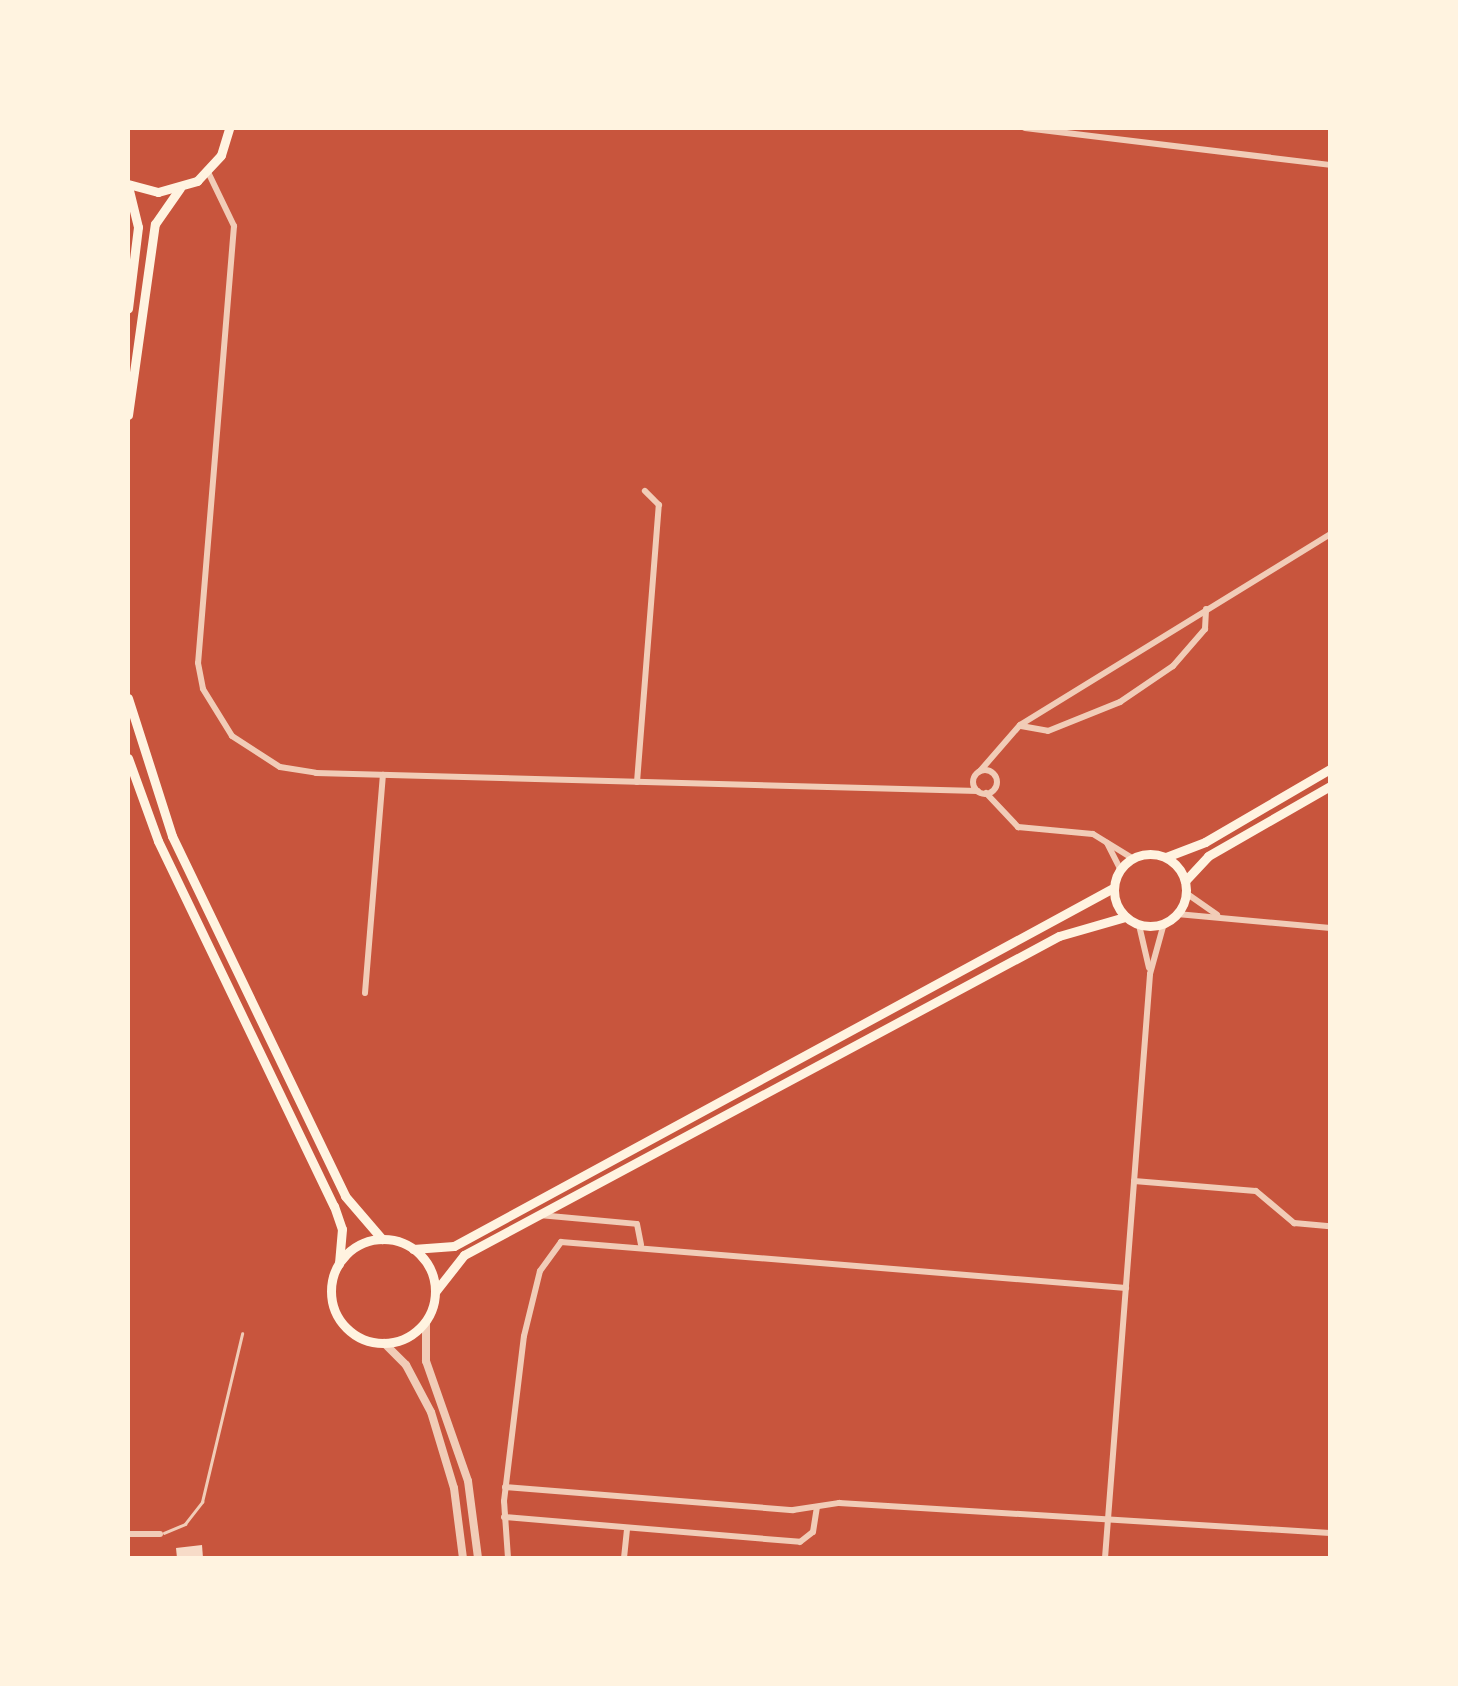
<!DOCTYPE html>
<style>
body{margin:0}
#map{position:relative;width:1458px;height:1686px;overflow:hidden;background:#c8553d;font-family:"Source Sans 3",sans-serif}
div>[style]{position:absolute}
[style*='--x']{left:calc(var(--x)*1px);top:calc(var(--y)*1px);width:calc(var(--w)*1px);rotate:calc(var(--a)*1deg)}
.building>*{inset:0;background:#f7dbc8}
.service>*{height:2.5px;margin:-1.25px;padding:0 1.25px;transform-origin:1.25px;border-radius:1.25px;background:#f1ccb7}
.minor>*{height:6px;margin:-3px;padding:0 3px;transform-origin:3px;border-radius:3px;background:#f1ccb7}
.minor>.ring{margin:-3px;padding:0;box-sizing:content-box;background:none;border:6px solid #f1ccb7;border-radius:50%}
.tertiary>*{height:8px;margin:-4px;padding:0 4px;transform-origin:4px;border-radius:4px;background:#f1ccb7}
.secondary>*{height:9px;margin:-4.5px;padding:0 4.5px;transform-origin:4.5px;border-radius:4.5px;background:#fff3e0}
.secondary>.ring{margin:-4.5px;padding:0;box-sizing:content-box;background:none;border:9px solid #fff3e0;border-radius:50%}
span{translate:-50% -50%;white-space:nowrap;text-align:center;line-height:1.15;-webkit-text-stroke:9px #fff3e0;paint-order:stroke}
.frame{position:absolute;inset:0;border:130px solid #fff3e0;pointer-events:none}
</style>
<div id="map">
<div class="building">
<i style="clip-path:polygon(202px 1545px,203px 1558px,177px 1558px,176px 1548px)"></i>
</div>
<div class="service">
<i style="--x:164;--y:1533;--w:23;--a:-23"></i>
<i style="--x:185;--y:1524;--w:28;--a:-52"></i>
<i style="--x:202;--y:1502;--w:173;--a:-76.6"></i>
</div>
<div class="minor">
<i style="--x:1025;--y:128;--w:307;--a:6.9"></i>
<i style="--x:208;--y:172;--w:60;--a:64.3"></i>
<i style="--x:234;--y:226;--w:438;--a:94.7"></i>
<i style="--x:198;--y:663;--w:26;--a:79"></i>
<i style="--x:203;--y:689;--w:55;--a:58.3"></i>
<i style="--x:232;--y:736;--w:57;--a:32.9"></i>
<i style="--x:280;--y:767;--w:36;--a:9"></i>
<i style="--x:316;--y:773;--w:662;--a:1.56"></i>
<i style="--x:1021;--y:726;--w:27;--a:10"></i>
<i style="--x:1048;--y:731;--w:78;--a:-21.9"></i>
<i style="--x:1120;--y:702;--w:64;--a:-34.2"></i>
<i style="--x:1173;--y:666;--w:49;--a:-49.1"></i>
<i style="--x:1205;--y:629;--w:20;--a:-87"></i>
<i class="ring" style="left:973px;top:770px;width:18px;height:18px"></i>
<i style="--x:980;--y:771;--w:61;--a:-49"></i>
<i style="--x:1020;--y:725;--w:364;--a:-31.6"></i>
<i style="--x:637;--y:782;--w:278;--a:-85.5"></i>
<i style="--x:659;--y:505;--w:20;--a:-135"></i>
<i style="--x:986;--y:793;--w:47;--a:46.7"></i>
<i style="--x:1018;--y:827;--w:75;--a:5.3"></i>
<i style="--x:1093;--y:834;--w:46;--a:31.6"></i>
<i style="--x:1107;--y:843;--w:29;--a:63"></i>
<i style="--x:1186;--y:893;--w:38;--a:35"></i>
<i style="--x:1177;--y:914;--w:154;--a:5.2"></i>
<i style="--x:1139;--y:925;--w:44;--a:76.9"></i>
<i style="--x:365;--y:993;--w:219;--a:-85.3"></i>
<i style="--x:1134;--y:1181;--w:122;--a:4.7"></i>
<i style="--x:1256;--y:1191;--w:50;--a:40.1"></i>
<i style="--x:1294;--y:1223;--w:36;--a:5"></i>
<i style="--x:539;--y:1215;--w:98;--a:5.2"></i>
<i style="--x:637;--y:1224;--w:21;--a:79"></i>
<i style="--x:505;--y:1487;--w:289;--a:4.6"></i>
<i style="--x:793;--y:1510;--w:47;--a:-8.7"></i>
<i style="--x:839;--y:1503;--w:492;--a:3.5"></i>
<i style="--x:504;--y:1517;--w:297;--a:4.8"></i>
<i style="--x:800;--y:1542;--w:16;--a:-38"></i>
<i style="--x:813;--y:1532;--w:25;--a:-81"></i>
<i style="--x:128;--y:1534;--w:32;--a:0"></i>
<i style="--x:508;--y:1558;--w:57;--a:-94"></i>
<i style="--x:504;--y:1501;--w:166;--a:-83.1"></i>
<i style="--x:524;--y:1336;--w:67;--a:-76.2"></i>
<i style="--x:540;--y:1271;--w:36;--a:-54"></i>
<i style="--x:561;--y:1242;--w:567;--a:4.65"></i>
<i style="--x:624;--y:1558;--w:30;--a:-84"></i>
<i style="--x:1105;--y:1558;--w:586;--a:-85.59"></i>
<i style="--x:1150;--y:974;--w:53;--a:-74.6"></i>
</div>
<div class="tertiary">
<i style="--x:426;--y:1322;--w:39;--a:90"></i>
<i style="--x:426;--y:1361;--w:127;--a:70.7"></i>
<i style="--x:468;--y:1481;--w:78;--a:82.6"></i>
<i style="--x:384;--y:1343;--w:31;--a:45"></i>
<i style="--x:406;--y:1365;--w:53;--a:62"></i>
<i style="--x:431;--y:1412;--w:79;--a:73.2"></i>
<i style="--x:454;--y:1488;--w:71;--a:82.7"></i>
</div>
<div class="secondary">
<i style="--x:128;--y:184;--w:31;--a:15"></i>
<i style="--x:158;--y:192;--w:41;--a:-15.8"></i>
<i style="--x:197;--y:181;--w:35;--a:-47"></i>
<i style="--x:221;--y:155;--w:28;--a:-73"></i>
<i style="--x:128;--y:186;--w:42;--a:76.3"></i>
<i style="--x:138;--y:227;--w:82;--a:97"></i>
<i style="--x:128;--y:415;--w:193;--a:-82"></i>
<i style="--x:155;--y:224;--w:44;--a:-55.2"></i>
<i style="--x:128;--y:698;--w:145;--a:72.3"></i>
<i style="--x:172;--y:836;--w:399;--a:64.3"></i>
<i style="--x:345;--y:1196;--w:57;--a:49.3"></i>
<i style="--x:128;--y:758;--w:88;--a:70.1"></i>
<i style="--x:158;--y:841;--w:405;--a:64.3"></i>
<i style="--x:334;--y:1206;--w:24;--a:71"></i>
<i style="--x:342;--y:1229;--w:35;--a:95"></i>
<i class="ring" style="left:1114px;top:854px;width:63px;height:63px"></i>
<i style="--x:1166;--y:857;--w:42;--a:-21"></i>
<i style="--x:1205;--y:842;--w:145;--a:-30.3"></i>
<i style="--x:1185;--y:881;--w:34;--a:-47"></i>
<i style="--x:1208;--y:856;--w:141;--a:-29.8"></i>
<i class="ring" style="left:331px;top:1239px;width:95px;height:95px"></i>
<i style="--x:413;--y:1249;--w:41;--a:-4.2"></i>
<i style="--x:454;--y:1246;--w:750;--a:-28.51"></i>
<i style="--x:435;--y:1292;--w:47;--a:-51.9"></i>
<i style="--x:464;--y:1255;--w:675;--a:-28.2"></i>
<i style="--x:1059;--y:936;--w:69;--a:-16.1"></i>
</div>
<div class="frame"></div>
</div>
